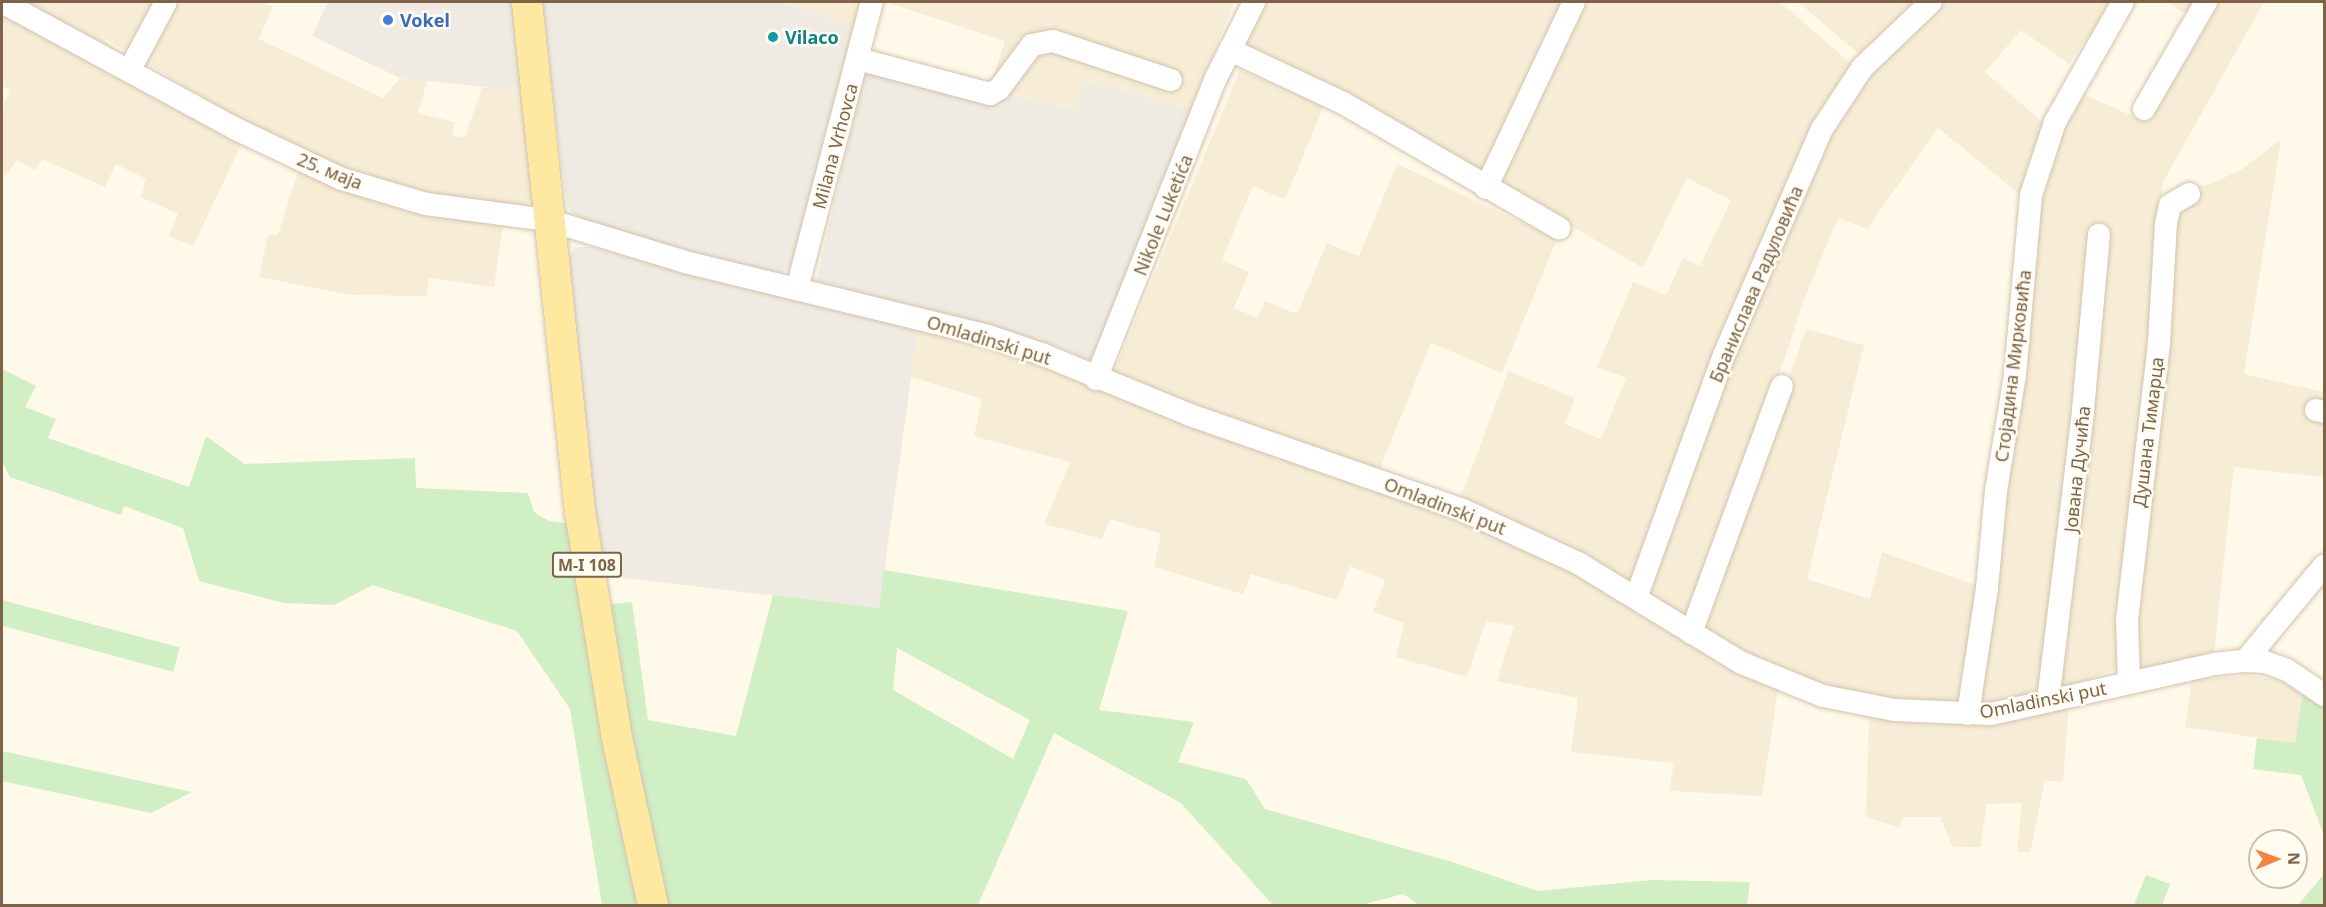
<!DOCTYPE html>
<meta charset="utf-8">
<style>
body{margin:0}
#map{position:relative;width:2326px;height:907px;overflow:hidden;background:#fff9ea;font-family:"Noto Sans",sans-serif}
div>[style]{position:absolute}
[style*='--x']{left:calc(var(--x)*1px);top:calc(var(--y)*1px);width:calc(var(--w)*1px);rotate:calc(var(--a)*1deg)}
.residential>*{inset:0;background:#f7edd7}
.industrial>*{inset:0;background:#f0ebe2}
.green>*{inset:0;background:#d0efc5;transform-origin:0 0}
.roads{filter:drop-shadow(0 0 2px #d3c3ad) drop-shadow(0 0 2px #d3c3ad)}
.minor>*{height:22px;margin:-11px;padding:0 11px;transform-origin:11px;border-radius:11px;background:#fff}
.major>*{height:30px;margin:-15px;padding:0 15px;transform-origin:15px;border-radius:15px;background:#ffe9a0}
.dots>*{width:16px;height:16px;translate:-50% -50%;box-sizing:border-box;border:3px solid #fffcf2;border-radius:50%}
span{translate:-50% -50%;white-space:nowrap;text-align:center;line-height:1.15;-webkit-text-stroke:5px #fffcf2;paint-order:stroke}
.shield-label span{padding:2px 4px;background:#fffcf2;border:2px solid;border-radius:4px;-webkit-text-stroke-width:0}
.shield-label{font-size:16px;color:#7e6348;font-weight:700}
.shop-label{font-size:18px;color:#366cbe;font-weight:700}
.left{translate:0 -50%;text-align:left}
.culture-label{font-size:18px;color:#0d838f;font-weight:700}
.street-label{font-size:18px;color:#7e6348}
.frame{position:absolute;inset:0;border:3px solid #7e6348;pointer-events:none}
.north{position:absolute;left:2248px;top:829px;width:60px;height:60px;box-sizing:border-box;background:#fffcf2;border:2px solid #cbbfae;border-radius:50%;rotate:89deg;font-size:16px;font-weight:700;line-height:24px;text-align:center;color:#7e6348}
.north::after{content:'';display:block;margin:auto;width:21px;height:27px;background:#f58442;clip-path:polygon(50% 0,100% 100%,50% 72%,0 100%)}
</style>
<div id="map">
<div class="residential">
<i style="clip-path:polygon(2px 2px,262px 2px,273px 7px,259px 39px,383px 98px,400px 78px,427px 81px,418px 113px,454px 122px,453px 136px,465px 137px,482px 87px,525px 91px,536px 193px,526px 205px,500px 206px,386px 184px,318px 158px,222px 109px,101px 36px,151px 91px,244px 139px,193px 246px,169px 236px,178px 214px,141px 197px,146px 179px,116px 164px,105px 187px,42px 159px,35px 170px,17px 160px,5px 176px,2px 174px,2px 107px,10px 90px,2px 86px)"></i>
<i style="clip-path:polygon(778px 2px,865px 2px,859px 27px)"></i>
<i style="clip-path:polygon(885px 2px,1234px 2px,1192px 110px,1086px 81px,1076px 109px,1006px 94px,991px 83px,1005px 41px)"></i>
<i style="clip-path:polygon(1262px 2px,1567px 2px,1484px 183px,1235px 47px)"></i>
<i style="clip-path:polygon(1581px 2px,1780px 2px,1854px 66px,1641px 572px,1628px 583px,1460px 499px,1508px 371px,1575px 398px,1565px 424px,1601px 439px,1626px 378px,1597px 367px,1633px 282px,1666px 295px,1683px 258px,1700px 266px,1731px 200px,1687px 178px,1643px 268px,1570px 225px,1492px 186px)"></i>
<i style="clip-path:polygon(1798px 2px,1921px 2px,1869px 55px,1859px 54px)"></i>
<i style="clip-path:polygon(1935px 2px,2112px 2px,2069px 64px,2021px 30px,1985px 72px,2056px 134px,2076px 91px,2135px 117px,2148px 119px,2213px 2px,2264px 2px,2163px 182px,2116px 669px,2059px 690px,1981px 708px,2000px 498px,2038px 209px,1938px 128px,1867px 229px,1838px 218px,1803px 302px,1733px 517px,1691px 627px,1645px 595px,1734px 350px,1838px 111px)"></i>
<i style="clip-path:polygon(2167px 2px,2197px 2px,2189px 16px)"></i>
<i style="clip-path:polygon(1240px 70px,1324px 106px,1285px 199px,1253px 186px,1222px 260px,1249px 272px,1234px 308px,1258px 318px,1265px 301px,1297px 314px,1327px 243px,1359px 256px,1397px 164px,1557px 239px,1502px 373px,1431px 343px,1378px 473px,1117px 379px,1115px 369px)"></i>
<i style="clip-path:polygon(2281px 139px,2244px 374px,2324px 392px,2324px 477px,2234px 467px,2213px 662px,2130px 673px,2171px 191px,2210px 184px,2241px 170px)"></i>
<i style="clip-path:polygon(299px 168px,503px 225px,494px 287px,429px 278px,426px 296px,350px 295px,259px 277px,268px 235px,278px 235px)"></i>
<i style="clip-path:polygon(918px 329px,987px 347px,1478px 527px,1548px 557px,1737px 672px,1778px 690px,1762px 796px,1669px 791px,1674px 763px,1571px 752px,1578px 698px,1497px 681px,1514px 626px,1486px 621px,1467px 677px,1396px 657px,1404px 623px,1373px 612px,1385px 580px,1350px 566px,1337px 600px,1251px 574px,1243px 594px,1154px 567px,1161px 534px,1110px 519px,1102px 539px,1044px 524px,1070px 462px,974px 436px,982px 399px,911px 377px)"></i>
<i style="clip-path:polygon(1806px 329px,1864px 345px,1807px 579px,1870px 599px,1882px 552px,1982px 587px,1963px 706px,1922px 705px,1822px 685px,1771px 669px,1702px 632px)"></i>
<i style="clip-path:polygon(2248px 675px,2277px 680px,2303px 691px,2295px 743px,2185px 727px,2192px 680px)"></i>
<i style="clip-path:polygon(2069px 706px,2063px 781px,2045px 781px,2030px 853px,2017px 851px,2022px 803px,1987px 804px,1980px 847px,1953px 847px,1940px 817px,1902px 817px,1900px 828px,1866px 817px,1869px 718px,1940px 725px,2042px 714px)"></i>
</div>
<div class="industrial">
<i style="clip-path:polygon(328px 2px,517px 2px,525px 91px,400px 78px,312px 36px)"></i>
<i style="clip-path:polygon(541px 2px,778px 2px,859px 27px,802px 252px,790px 268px,776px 276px,585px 224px,567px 207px)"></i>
<i style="clip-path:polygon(865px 71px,990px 103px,999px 102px,1006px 94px,1075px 109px,1086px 81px,1192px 110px,1094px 362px,1056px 346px,816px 281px)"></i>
<i style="clip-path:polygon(575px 247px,590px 247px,918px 329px,879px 608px,599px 575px,567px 259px)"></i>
</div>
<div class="green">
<i style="clip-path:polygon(2px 369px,36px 386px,25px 407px,56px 419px,48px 438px,189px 487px,206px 436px,245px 464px,415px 458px,416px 488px,528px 493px,534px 512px,549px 521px,570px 524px,644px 905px,602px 905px,570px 709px,517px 631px,373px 585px,334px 605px,284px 603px,199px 581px,183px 528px,124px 506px,121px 515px,10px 477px,2px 461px)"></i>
<i style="clip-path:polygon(evenodd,884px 570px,1128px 611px,1099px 710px,1194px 722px,1178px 762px,1246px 779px,1265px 809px,1449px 861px,1538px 891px,1652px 880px,1750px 882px,1747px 905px,1421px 906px,1403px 894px,1361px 905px,1273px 905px,1181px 803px,1054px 733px,978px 905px,664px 905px,601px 605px,632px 602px,648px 720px,736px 736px,773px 595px,879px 608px,884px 570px,897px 648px,1030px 720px,1013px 759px,893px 690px,897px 648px)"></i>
<i style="left:2px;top:600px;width:184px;height:25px;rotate:15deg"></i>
<i style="clip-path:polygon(2303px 691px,2324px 705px,2324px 835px,2301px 775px,2253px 769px,2257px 738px,2295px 743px)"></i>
<i style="clip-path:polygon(2px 751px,192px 792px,151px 813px,2px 781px)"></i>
<i style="clip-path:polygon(2324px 874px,2324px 905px,2298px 905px)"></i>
<i style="clip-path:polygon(2146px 875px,2170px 884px,2162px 905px,2134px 905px)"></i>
</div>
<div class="roads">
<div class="minor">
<i style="--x:2;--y:2;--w:266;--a:28.5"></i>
<i style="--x:236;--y:129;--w:117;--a:25.3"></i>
<i style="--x:342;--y:179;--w:88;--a:16.6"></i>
<i style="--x:426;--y:204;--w:123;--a:7.5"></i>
<i style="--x:548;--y:220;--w:143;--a:17"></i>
<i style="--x:685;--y:262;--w:312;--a:13.7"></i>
<i style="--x:988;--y:336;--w:59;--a:18.7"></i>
<i style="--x:1044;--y:355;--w:158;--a:22.3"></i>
<i style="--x:1190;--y:415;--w:289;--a:19.2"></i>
<i style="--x:1463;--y:510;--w:127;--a:24.7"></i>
<i style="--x:1578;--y:563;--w:192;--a:31.4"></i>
<i style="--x:1742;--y:663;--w:87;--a:22.2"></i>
<i style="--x:1823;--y:696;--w:73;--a:11"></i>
<i style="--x:1895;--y:710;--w:96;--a:2.4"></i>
<i style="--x:1991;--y:714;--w:229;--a:-12.6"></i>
<i style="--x:2214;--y:664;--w:31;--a:-6"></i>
<i style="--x:2245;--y:661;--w:20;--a:3"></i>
<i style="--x:2265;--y:662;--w:23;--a:20"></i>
<i style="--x:2287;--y:670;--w:45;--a:34"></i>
<i style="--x:1230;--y:50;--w:125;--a:25.1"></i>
<i style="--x:1343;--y:103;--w:250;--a:30.1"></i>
<i style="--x:858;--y:59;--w:137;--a:14.9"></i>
<i style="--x:990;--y:94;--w:10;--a:-29"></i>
<i style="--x:999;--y:89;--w:55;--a:-53.1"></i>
<i style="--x:1032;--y:45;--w:21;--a:-11"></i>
<i style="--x:1053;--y:41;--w:124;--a:18.3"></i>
<i style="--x:129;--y:71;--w:78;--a:-61.8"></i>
<i style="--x:2144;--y:109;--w:124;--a:-59.9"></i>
<i style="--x:1486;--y:188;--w:206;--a:-64.7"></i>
<i style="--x:797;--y:289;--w:297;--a:-75.4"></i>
<i style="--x:1096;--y:379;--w:324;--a:-68.3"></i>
<i style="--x:1216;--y:78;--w:85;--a:-63.4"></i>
<i style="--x:2316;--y:410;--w:8;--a:14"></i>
<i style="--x:1636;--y:598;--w:258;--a:-70.1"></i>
<i style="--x:1724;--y:355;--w:246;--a:-66.6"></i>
<i style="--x:1822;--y:129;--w:73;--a:-56.7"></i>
<i style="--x:1862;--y:68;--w:95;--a:-43.7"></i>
<i style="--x:1691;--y:633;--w:263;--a:-69.8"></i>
<i style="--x:2245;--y:661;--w:124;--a:-50.3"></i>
<i style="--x:2129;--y:682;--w:62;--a:-91.8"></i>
<i style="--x:2127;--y:620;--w:278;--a:-83.4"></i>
<i style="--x:2159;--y:344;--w:120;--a:-86.7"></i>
<i style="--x:2166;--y:224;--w:19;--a:-78"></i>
<i style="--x:2170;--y:205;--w:22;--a:-30"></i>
<i style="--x:2048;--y:701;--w:293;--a:-83.1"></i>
<i style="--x:2083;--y:410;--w:176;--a:-84.8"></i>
<i style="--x:1968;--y:714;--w:127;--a:-81.4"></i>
<i style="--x:1987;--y:588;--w:97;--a:-84.7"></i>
<i style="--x:1996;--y:491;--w:118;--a:-80.7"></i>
<i style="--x:2015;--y:375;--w:181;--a:-84.9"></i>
<i style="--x:2031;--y:195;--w:77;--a:-71.8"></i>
<i style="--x:2055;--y:122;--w:138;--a:-60.5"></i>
</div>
<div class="major">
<i style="--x:527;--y:2;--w:513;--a:84.07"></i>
<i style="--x:580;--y:512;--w:224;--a:80.7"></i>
<i style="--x:616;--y:733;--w:177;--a:77.9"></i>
</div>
</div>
<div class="dots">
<i style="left:388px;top:20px;background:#3f7fe0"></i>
<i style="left:773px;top:37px;background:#0f9aa8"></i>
</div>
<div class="shield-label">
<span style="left:587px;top:565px">M-I 108</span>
</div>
<div class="shop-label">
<span class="left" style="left:400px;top:20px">Vokel</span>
</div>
<div class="culture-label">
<span class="left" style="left:785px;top:37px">Vilaco</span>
</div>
<div class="street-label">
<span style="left:835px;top:146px;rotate:-75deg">Milana Vrhovca</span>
<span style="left:330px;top:171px;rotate:22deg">25. маја</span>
<span style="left:1163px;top:215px;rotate:-68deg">Nikole Luketića</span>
<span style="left:1756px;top:284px;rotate:-67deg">Бранислава Радуловића</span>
<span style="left:989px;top:340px;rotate:17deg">Omladinski put</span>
<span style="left:2013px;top:366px;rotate:-83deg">Стојадина Мирковића</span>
<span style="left:2148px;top:432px;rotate:-83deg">Душана Тимарца</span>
<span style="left:2077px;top:469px;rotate:-84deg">Јована Дучића</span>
<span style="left:1445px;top:506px;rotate:21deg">Omladinski put</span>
<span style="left:2043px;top:700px;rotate:-11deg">Omladinski put</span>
</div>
<div class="frame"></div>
<div class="north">N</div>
</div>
